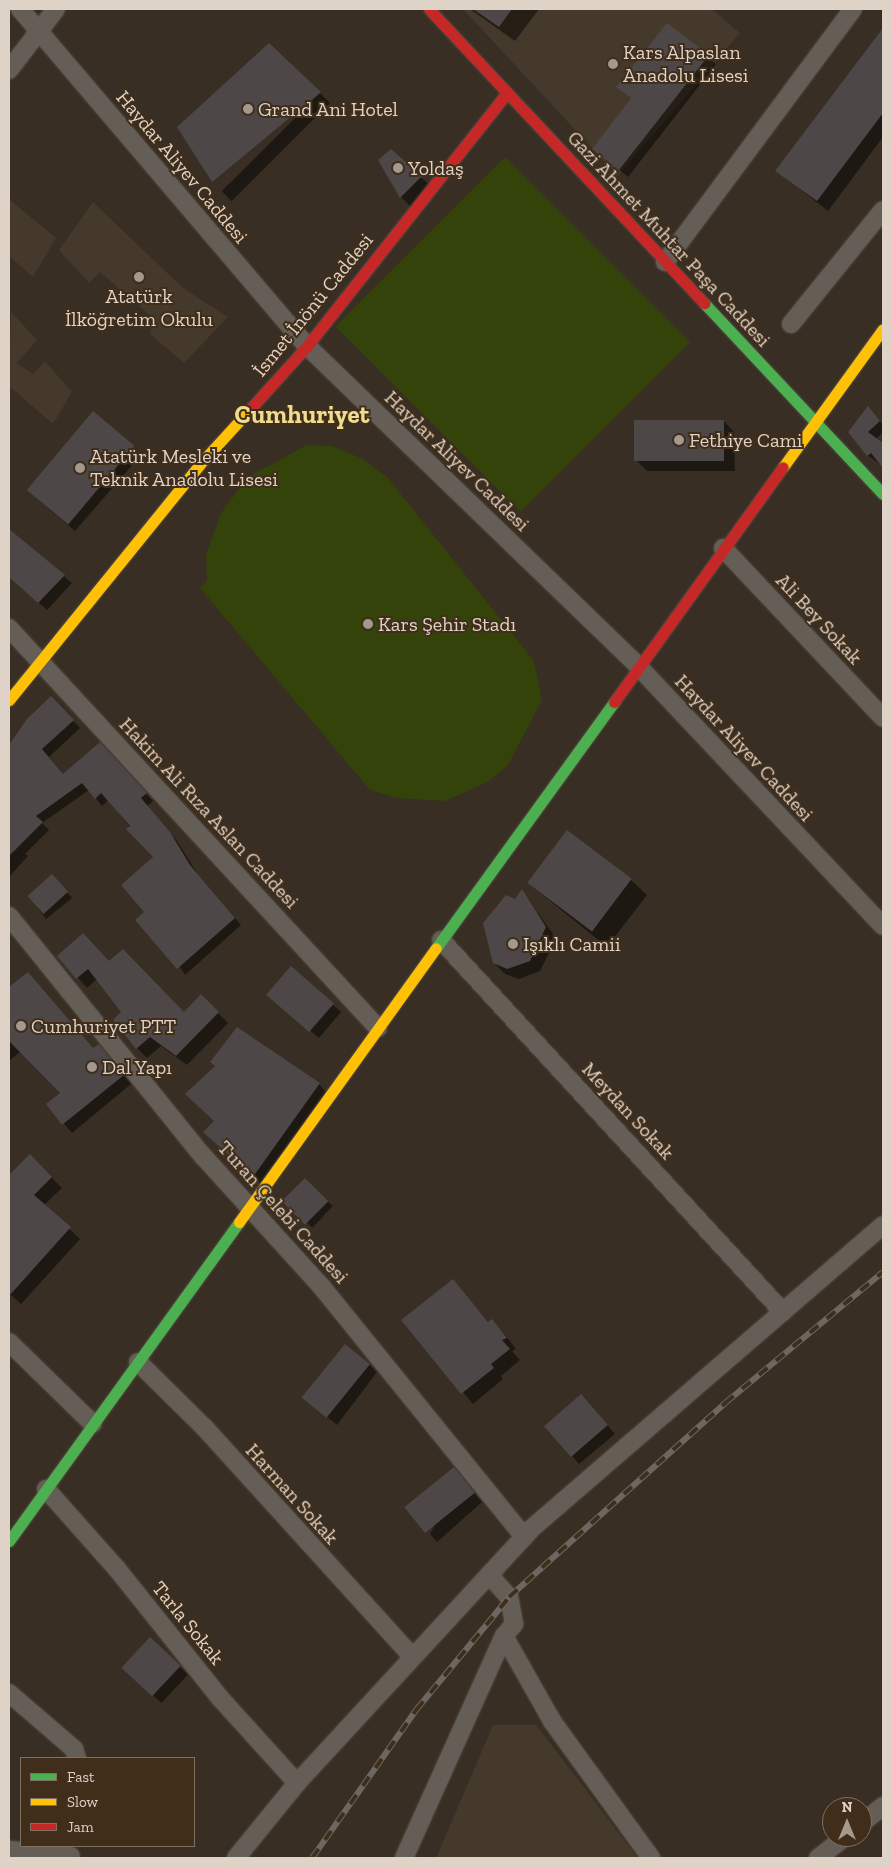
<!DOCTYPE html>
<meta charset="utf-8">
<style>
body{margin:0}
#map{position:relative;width:892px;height:1867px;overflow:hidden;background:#382e23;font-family:"Zilla Slab",serif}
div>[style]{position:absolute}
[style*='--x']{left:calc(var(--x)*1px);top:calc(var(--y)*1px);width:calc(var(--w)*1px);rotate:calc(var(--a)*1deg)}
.education>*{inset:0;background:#44392a}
.green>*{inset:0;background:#33430a;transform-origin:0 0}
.shadow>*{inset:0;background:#0007;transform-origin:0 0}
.building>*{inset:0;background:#4d4747;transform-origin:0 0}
.roads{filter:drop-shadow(0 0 1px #544b42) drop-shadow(0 0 1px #544b42)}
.street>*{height:18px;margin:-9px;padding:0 9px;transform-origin:9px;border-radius:9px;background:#655e56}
.fast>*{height:11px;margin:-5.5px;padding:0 5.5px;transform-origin:5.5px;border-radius:5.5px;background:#4caf50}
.slow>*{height:11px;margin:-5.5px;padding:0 5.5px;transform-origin:5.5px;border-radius:5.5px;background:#ffc107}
.jam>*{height:11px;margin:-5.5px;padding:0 5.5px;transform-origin:5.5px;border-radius:5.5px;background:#c62828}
.rail>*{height:5.5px;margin-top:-2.75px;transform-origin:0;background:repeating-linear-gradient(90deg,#402e1b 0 11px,#6e6760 0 22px);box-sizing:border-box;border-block:1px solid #6e6760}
.dots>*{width:14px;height:14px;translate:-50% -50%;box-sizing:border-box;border:2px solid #402e1b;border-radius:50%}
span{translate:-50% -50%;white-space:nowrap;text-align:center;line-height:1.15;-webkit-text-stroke:4px #402e1b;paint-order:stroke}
.poi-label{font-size:20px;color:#dfd3c8}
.left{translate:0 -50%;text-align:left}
.street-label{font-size:20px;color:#dfd3c8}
.district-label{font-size:25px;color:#eedd8e;font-weight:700}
.frame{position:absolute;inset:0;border:10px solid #dfd3c8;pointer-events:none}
.legend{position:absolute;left:20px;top:1757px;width:175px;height:90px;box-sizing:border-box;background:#402e1b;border:1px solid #807060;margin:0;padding:6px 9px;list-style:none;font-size:15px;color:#dfd3c8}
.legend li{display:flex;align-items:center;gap:10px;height:25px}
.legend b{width:25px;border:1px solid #807060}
.north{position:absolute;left:822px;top:1797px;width:50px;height:50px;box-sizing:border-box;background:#402e1b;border:1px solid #807060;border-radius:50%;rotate:0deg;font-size:14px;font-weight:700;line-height:20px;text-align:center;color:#dfd3c8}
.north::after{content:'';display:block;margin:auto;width:18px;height:22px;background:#a5998e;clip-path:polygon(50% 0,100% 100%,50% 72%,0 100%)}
</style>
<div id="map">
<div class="education">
<i style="clip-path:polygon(463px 9px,712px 9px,740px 33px,618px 176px)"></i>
<i style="clip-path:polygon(9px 199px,56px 238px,33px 277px,9px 256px)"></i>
<i style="clip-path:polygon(93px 202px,183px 288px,228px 317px,184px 363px,150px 334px,154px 319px,100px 272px,89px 283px,59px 250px)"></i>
<i style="clip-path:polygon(11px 312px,37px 340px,17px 363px,33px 374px,45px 361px,72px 392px,53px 424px,9px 386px)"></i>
<i style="clip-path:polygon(493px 1725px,536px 1725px,638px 1858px,436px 1858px)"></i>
</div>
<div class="green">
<i style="left:505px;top:157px;width:262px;height:240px;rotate:45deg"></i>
<i style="clip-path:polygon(307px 445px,332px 446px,363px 459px,388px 478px,534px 661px,542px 700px,508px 765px,488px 782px,445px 801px,397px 798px,370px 790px,200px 588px,207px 581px,206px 555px,221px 513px,248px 477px)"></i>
</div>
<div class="shadow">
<i style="clip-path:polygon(470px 9px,539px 9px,515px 41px)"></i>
<i style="clip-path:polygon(667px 24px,716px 64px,628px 177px,593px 148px,632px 99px,618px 87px)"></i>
<i style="clip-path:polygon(883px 30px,883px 137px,828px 211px,777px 171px)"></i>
<i style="left:320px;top:93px;width:14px;height:139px;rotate:45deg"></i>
<i style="clip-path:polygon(391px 151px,432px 187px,411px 207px,401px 197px)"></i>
<i style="clip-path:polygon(868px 408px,883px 425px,883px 432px,876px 439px,883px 444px,883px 466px,867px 455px,850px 432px)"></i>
<i style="clip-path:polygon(93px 413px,141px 455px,75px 531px,35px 497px)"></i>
<i style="clip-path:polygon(724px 421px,734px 432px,735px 471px,647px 471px,636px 460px)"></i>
<i style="clip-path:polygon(9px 531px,72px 583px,47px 610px,9px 576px)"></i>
<i style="clip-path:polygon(51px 698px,80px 728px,49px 757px,64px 775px,107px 751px,153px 801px,147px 806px,177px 841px,197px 873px,241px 925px,185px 975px,146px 912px,154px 857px,108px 800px,102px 806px,89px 790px,42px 823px,49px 830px,25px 854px,28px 856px,9px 877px,9px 747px,28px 720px)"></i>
<i style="clip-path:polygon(631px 880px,647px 895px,607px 947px,528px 883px)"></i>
<i style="clip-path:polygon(57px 881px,72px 898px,46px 919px,29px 895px)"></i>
<i style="clip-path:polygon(522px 891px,556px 938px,540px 971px,519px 979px,505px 974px,494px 963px,515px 900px)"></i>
<i style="clip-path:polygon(59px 956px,110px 963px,184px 1014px,201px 996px,228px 1023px,187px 1065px,161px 1046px,147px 1058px,137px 1048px,123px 1012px,97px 979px,87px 988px)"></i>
<i style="clip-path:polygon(291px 968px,341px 1012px,319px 1038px,276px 1002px)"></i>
<i style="clip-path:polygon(28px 974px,94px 1050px,107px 1054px,131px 1084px,72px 1133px,47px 1104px,62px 1093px,21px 1051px,9px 1061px,9px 989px)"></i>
<i style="clip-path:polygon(319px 1084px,326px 1092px,260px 1183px,212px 1139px,215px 1121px)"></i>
<i style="clip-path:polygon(30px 1156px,62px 1188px,44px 1205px,80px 1239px,21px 1304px,9px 1293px,9px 1177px)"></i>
<i style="left:305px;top:1180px;width:38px;height:30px;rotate:43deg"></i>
<i style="clip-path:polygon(453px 1281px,489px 1323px,491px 1321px,502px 1331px,516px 1349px,512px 1351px,520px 1360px,501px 1376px,503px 1379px,473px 1404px,403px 1321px)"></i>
<i style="clip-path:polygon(369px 1364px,377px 1372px,337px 1425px,305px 1399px)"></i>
<i style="clip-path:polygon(589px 1404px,615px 1434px,579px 1464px,572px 1456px)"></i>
<i style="clip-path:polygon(461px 1477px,482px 1502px,437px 1542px,430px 1534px)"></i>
<i style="left:150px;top:1639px;width:52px;height:39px;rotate:43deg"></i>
</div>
<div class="building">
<i style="clip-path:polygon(473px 9px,512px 9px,499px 27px)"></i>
<i style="clip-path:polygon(667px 23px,709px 55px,619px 170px,592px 149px,631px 98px,616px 87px)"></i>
<i style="clip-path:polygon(883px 28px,883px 113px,817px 201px,775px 171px)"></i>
<i style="clip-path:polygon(269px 43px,321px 92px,212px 182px,177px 127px)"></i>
<i style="clip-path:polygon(391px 149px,422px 176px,400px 198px,378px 160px)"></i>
<i style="clip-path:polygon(868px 406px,880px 421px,868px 432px,883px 443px,883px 468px,871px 453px,867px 456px,848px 432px)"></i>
<i style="left:93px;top:411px;width:54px;height:103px;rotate:40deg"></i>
<i style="left:634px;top:420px;width:90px;height:41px"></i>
<i style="clip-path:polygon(9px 529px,65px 575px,38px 603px,9px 577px)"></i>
<i style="clip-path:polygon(51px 696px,74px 720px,42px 749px,63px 774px,100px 742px,147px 793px,141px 798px,170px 832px,190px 865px,235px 918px,177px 969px,135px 920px,144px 912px,121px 885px,153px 857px,126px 829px,130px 826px,101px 793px,95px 799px,82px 783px,36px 816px,43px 822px,9px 856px,9px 745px,27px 719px)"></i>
<i style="left:567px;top:830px;width:81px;height:66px;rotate:37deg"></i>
<i style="left:52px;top:874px;width:24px;height:33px;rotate:48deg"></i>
<i style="clip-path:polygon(522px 889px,546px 927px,530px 961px,507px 969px,493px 963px,483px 923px,506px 895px,515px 899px)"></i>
<i style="clip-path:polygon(83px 933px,109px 961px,123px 949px,184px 1012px,201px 994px,219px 1012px,176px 1056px,150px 1037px,136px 1049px,113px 1020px,121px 1012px,88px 969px,76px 979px,57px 956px)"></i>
<i style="left:291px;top:966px;width:57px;height:38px;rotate:41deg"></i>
<i style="clip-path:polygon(28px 972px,93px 1048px,99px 1044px,124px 1075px,62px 1125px,46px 1104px,60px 1093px,9px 1041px,9px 987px)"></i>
<i style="clip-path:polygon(237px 1027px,320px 1083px,253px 1177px,203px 1132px,214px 1121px,185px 1094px,215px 1066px,210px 1062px)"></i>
<i style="clip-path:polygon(30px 1154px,52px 1177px,34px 1195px,71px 1227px,9px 1296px,9px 1175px)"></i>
<i style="left:305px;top:1178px;width:33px;height:33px;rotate:45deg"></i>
<i style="clip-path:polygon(453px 1279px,488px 1322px,492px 1319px,507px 1338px,502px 1340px,510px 1349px,491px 1364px,494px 1368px,461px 1394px,401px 1320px)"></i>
<i style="left:345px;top:1344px;width:32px;height:69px;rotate:39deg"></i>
<i style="left:581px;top:1394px;width:41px;height:49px;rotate:49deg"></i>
<i style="left:454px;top:1467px;width:33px;height:64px;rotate:51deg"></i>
<i style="left:150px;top:1637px;width:42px;height:42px;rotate:43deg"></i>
</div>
<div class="roads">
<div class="street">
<i style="--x:20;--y:9;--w:443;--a:49.6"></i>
<i style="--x:307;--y:346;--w:460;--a:44"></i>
<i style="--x:638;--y:666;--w:357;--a:46.7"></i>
<i style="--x:9;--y:70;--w:77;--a:-52.4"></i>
<i style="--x:665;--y:262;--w:315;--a:-53.4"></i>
<i style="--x:791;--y:324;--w:146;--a:-51.1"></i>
<i style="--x:723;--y:548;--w:233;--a:46.7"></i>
<i style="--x:9;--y:628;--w:544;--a:47.31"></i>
<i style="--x:9;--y:916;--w:309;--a:51.1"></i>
<i style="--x:203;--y:1156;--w:176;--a:47.8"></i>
<i style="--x:321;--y:1286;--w:323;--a:51"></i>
<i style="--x:441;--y:940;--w:505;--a:47.41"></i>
<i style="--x:9;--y:1342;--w:117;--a:44.3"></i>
<i style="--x:138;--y:1362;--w:93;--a:44.6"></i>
<i style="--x:204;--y:1427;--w:309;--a:47.8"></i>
<i style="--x:46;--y:1489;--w:107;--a:48.4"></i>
<i style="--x:117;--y:1569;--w:165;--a:51.4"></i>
<i style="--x:220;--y:1698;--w:115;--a:47.8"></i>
<i style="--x:504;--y:1636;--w:98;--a:60.5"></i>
<i style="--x:552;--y:1721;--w:169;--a:54.1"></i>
<i style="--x:9;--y:1693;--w:86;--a:40.7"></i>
<i style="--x:74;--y:1749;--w:9;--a:72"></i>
<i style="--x:862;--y:1823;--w:27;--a:-39"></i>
<i style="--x:9;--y:1850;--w:62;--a:5.5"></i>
<i style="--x:236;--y:1858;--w:97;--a:-50.9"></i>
<i style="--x:297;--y:1783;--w:345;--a:-47.3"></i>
<i style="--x:531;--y:1529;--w:465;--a:-40.8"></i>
<i style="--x:404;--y:1858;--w:243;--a:-65.8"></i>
<i style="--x:504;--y:1636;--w:16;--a:-50"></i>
<i style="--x:514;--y:1624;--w:27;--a:-100"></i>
<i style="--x:509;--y:1597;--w:30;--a:-132"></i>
<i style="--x:818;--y:1858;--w:34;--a:-38"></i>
</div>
<div class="fast">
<i style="--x:704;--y:303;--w:262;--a:46.9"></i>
<i style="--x:436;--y:948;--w:304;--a:-54.1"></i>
<i style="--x:9;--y:1541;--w:393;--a:-54.2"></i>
</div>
<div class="slow">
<i style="--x:783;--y:467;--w:170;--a:-54.1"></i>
<i style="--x:9;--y:700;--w:302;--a:-51"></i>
<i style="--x:199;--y:465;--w:77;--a:-47.6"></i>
<i style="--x:239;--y:1222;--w:337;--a:-54.3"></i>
</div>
<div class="jam">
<i style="--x:429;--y:9;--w:403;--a:46.9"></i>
<i style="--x:251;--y:408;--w:84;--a:-47.9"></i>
<i style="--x:307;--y:346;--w:323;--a:-51.7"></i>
<i style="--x:614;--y:702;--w:289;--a:-54.3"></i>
</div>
</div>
<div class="rail">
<i style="--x:312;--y:1858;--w:181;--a:-54.9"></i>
<i style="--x:416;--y:1710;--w:146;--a:-50.5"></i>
<i style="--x:509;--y:1597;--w:290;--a:-41.9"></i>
<i style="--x:725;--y:1403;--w:205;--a:-39.7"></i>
</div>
<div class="dots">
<i style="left:613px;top:64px;background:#a5998e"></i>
<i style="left:248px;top:109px;background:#a5998e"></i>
<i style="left:398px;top:168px;background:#a5998e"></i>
<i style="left:139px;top:277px;background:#a5998e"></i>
<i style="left:679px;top:440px;background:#a5998e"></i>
<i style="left:80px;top:468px;background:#a5998e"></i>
<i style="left:368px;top:624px;background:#a5998e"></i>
<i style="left:513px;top:944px;background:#a5998e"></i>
<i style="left:21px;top:1026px;background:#a5998e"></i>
<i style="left:92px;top:1067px;background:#a5998e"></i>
</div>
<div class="poi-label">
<span class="left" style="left:623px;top:64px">Kars Alpaslan<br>Anadolu Lisesi</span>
<span class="left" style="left:258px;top:109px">Grand Ani Hotel</span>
<span class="left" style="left:408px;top:168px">Yoldaş</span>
<span style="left:139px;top:308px">Atatürk<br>İlköğretim Okulu</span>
<span class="left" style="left:689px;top:440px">Fethiye Cami</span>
<span class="left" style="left:90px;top:468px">Atatürk Mesleki ve<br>Teknik Anadolu Lisesi</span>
<span class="left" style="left:378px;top:624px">Kars Şehir Stadı</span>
<span class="left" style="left:523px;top:944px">Işıklı Camii</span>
<span class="left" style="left:31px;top:1026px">Cumhuriyet PTT</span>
<span class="left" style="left:102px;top:1067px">Dal Yapı</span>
</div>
<div class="street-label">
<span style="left:182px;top:167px;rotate:50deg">Haydar Aliyev Caddesi</span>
<span style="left:669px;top:239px;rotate:47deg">Gazi Ahmet Muhtar Paşa Caddesi</span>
<span style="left:313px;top:305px;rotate:-51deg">İsmet İnönü Caddesi</span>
<span style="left:457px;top:461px;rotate:44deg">Haydar Aliyev Caddesi</span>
<span style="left:819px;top:619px;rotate:47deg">Ali Bey Sokak</span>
<span style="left:744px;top:748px;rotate:47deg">Haydar Aliyev Caddesi</span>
<span style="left:209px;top:813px;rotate:47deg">Hakim Ali Rıza Aslan Caddesi</span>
<span style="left:628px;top:1111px;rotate:47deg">Meydan Sokak</span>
<span style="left:283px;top:1212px;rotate:48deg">Turan Çelebi Caddesi</span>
<span style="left:292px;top:1494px;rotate:48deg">Harman Sokak</span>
<span style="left:188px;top:1623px;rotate:51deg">Tarla Sokak</span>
</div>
<div class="district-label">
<span style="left:302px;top:414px">Cumhuriyet</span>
</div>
<div class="frame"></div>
<ul class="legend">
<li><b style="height:6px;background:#4caf50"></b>Fast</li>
<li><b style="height:6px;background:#ffc107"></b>Slow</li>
<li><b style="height:6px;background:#c62828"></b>Jam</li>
</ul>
<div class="north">N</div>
</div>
